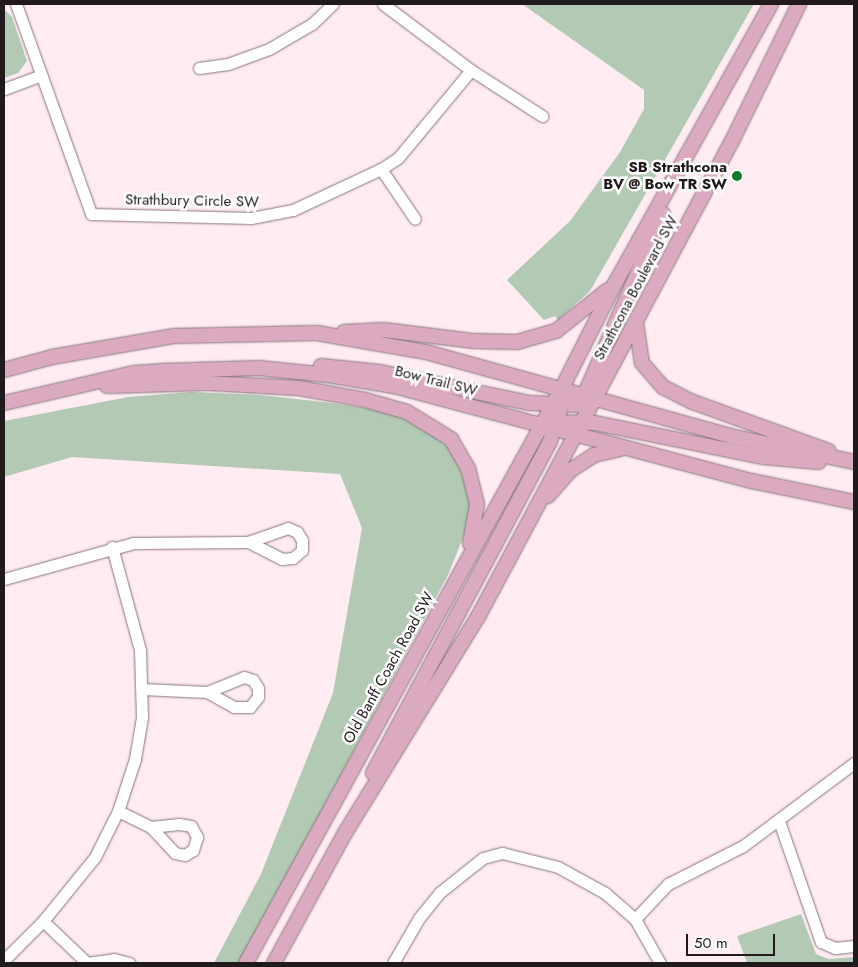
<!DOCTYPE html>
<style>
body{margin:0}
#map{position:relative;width:858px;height:967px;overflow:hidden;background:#ffebf2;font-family:Jost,sans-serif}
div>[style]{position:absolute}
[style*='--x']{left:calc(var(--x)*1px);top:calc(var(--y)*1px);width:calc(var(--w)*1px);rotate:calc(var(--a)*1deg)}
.green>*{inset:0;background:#b2c9b3}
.roads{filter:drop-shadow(0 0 1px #87757c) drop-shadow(0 0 1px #87757c)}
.minor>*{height:11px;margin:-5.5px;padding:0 5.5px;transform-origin:5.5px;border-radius:5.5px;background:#fff}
.major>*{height:14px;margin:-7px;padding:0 7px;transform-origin:7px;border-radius:7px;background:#dba9c0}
.dots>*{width:14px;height:14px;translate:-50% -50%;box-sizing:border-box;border:2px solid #fefefe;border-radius:50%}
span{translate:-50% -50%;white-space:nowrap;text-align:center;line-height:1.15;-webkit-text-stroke:5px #fefefe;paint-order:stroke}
.poi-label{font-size:15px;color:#211a1d;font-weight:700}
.right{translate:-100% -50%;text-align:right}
.street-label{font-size:15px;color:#211a1d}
.frame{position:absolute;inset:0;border:5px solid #211a1d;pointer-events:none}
.scale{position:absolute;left:686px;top:934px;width:89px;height:22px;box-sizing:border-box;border:2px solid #211a1d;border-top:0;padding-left:6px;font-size:15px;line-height:18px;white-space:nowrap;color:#211a1d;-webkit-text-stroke:4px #fefefe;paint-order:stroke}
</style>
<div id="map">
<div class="green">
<i style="clip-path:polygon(522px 4px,754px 4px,590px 291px,558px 320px,555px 316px,544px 320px,507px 280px,570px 221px,620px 152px,644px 109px,644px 90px)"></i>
<i style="clip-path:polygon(4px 9px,12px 17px,27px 61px,18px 73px,4px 78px)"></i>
<i style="clip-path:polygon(191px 392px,260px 395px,332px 403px,378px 410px,418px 424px,456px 453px,472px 490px,471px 518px,448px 575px,240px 963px,214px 963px,261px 874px,333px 693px,362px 528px,340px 474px,72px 457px,4px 477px,4px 421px,128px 397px)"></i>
<i style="clip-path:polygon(801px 914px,816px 954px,829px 959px,854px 957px,854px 963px,747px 963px,737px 936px)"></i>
</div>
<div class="roads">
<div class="minor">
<i style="--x:16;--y:4;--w:223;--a:70.3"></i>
<i style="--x:91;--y:214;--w:160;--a:1.4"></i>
<i style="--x:251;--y:218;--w:43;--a:-10.8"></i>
<i style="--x:293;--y:210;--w:97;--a:-25"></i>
<i style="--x:381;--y:169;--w:20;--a:-33"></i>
<i style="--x:398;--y:158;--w:114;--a:-50.3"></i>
<i style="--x:383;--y:4;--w:110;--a:36.9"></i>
<i style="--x:471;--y:70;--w:85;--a:32.9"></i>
<i style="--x:199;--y:68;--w:29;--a:-8"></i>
<i style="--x:228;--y:64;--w:44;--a:-20.1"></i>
<i style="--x:269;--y:49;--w:50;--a:-30.2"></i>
<i style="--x:312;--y:24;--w:29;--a:-44"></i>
<i style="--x:4;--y:89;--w:40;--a:-20.2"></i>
<i style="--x:381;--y:169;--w:60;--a:55.8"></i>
<i style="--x:288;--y:528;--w:10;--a:24"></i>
<i style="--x:297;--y:532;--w:9;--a:58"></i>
<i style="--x:302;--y:540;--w:10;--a:90"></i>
<i style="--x:302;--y:550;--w:12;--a:138"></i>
<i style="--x:293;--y:558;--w:11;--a:175"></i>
<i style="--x:282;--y:559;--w:38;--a:-153"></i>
<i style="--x:248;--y:542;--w:42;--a:-19.3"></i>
<i style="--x:4;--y:579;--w:135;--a:-15.5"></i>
<i style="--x:134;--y:543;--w:114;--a:-0.5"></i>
<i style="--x:244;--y:677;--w:9;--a:18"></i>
<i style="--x:253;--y:680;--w:9;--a:58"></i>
<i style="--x:258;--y:688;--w:9;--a:90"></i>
<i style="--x:258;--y:697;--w:13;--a:129"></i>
<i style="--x:250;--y:707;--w:16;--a:180"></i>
<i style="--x:234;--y:707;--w:31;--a:-151"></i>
<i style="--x:207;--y:692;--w:40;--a:-22"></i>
<i style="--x:142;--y:689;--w:65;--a:2.6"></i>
<i style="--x:118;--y:811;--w:37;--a:26"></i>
<i style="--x:779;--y:821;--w:128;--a:70.9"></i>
<i style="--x:821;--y:942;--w:15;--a:23"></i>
<i style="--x:835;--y:948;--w:19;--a:-6"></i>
<i style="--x:179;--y:824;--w:12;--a:9"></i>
<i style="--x:191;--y:826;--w:13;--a:61"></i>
<i style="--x:197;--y:837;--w:14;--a:107"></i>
<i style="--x:193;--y:850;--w:9;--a:148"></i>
<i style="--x:185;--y:855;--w:10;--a:-169"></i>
<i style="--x:175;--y:853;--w:35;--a:-133"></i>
<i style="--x:151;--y:827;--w:28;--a:-6"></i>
<i style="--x:635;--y:919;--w:48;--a:-46.7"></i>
<i style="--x:668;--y:884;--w:84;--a:-26.9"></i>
<i style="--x:743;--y:846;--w:139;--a:-36.8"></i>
<i style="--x:43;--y:921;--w:59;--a:43.6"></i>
<i style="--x:4;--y:960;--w:55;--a:-45"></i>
<i style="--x:43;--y:921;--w:82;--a:-50.9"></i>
<i style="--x:95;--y:857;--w:51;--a:-63.4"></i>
<i style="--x:118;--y:811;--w:55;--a:-71.9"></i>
<i style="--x:135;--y:759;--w:43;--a:-80.5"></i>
<i style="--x:142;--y:717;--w:67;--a:-91.7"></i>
<i style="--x:140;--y:650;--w:107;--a:-105.2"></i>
<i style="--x:87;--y:963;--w:27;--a:-8"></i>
<i style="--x:114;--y:959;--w:16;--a:15"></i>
<i style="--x:393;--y:963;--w:52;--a:-60"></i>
<i style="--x:419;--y:918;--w:32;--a:-51"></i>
<i style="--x:439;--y:893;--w:56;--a:-38.5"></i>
<i style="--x:483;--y:858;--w:20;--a:-15"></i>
<i style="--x:502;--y:853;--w:58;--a:14"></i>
<i style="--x:558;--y:867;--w:54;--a:29"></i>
<i style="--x:605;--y:893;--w:40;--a:41"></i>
<i style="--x:635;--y:919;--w:51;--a:60.4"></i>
</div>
<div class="major">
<i style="--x:636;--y:323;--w:40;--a:81.5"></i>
<i style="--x:642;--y:363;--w:32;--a:49"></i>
<i style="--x:663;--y:387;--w:34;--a:27"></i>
<i style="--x:693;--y:402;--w:144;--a:19.9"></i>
<i style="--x:344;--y:332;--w:40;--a:-2.9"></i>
<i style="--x:384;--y:330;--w:91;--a:7"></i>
<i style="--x:474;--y:341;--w:43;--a:1.3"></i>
<i style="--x:517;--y:342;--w:41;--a:-15.8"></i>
<i style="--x:556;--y:331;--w:66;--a:-38.3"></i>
<i style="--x:321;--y:366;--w:59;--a:5.8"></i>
<i style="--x:380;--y:372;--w:153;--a:11.7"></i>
<i style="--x:530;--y:403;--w:50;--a:2.3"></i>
<i style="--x:580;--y:405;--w:16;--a:-22"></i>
<i style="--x:4;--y:370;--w:50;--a:-15.2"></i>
<i style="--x:52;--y:357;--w:123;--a:-9.8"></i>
<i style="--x:173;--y:336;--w:144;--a:-1.2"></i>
<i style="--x:317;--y:333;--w:111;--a:9.9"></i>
<i style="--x:426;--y:352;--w:315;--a:15.4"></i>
<i style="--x:730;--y:436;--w:127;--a:11.8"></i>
<i style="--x:107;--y:386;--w:101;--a:-1.7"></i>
<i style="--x:208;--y:383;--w:91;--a:3.1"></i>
<i style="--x:299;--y:388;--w:67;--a:10.3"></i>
<i style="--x:365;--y:400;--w:44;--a:15.9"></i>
<i style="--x:407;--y:412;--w:52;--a:31.5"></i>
<i style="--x:451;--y:439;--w:34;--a:60"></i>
<i style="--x:468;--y:468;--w:37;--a:76"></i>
<i style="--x:477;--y:504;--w:40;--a:100"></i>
<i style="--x:4;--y:403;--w:133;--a:-13"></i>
<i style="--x:134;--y:373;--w:27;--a:-4"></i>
<i style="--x:161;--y:371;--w:98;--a:-1.8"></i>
<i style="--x:259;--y:368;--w:69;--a:5.8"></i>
<i style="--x:328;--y:375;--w:71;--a:9.7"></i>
<i style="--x:398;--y:387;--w:366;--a:14.9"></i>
<i style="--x:752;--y:481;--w:104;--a:11.6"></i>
<i style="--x:581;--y:403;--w:206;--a:-66.5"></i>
<i style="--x:549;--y:422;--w:46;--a:1.2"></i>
<i style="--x:595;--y:423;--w:171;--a:11.4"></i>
<i style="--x:763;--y:457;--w:56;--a:5.1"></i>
<i style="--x:548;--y:496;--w:35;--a:-49"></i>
<i style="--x:571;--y:470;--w:27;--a:-33"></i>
<i style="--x:594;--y:455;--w:27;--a:-13"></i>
<i style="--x:373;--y:773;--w:376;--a:-61.9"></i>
<i style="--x:550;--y:441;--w:39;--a:-72"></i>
<i style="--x:562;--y:404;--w:10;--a:-90"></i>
<i style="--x:246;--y:963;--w:654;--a:-61.2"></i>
<i style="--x:561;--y:390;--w:115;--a:-63.2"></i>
<i style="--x:613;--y:287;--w:324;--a:-60.8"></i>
<i style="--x:274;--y:963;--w:148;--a:-61.4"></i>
<i style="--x:345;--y:833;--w:254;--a:-58.4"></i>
<i style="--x:478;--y:617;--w:540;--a:-61.92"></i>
<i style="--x:732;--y:141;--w:153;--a:-63.9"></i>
</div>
</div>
<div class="dots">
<i style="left:737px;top:176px;background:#10782a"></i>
</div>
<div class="poi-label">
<span class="right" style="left:727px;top:176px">SB Strathcona<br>BV @ Bow TR SW</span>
</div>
<div class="street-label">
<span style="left:192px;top:201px;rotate:1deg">Strathbury Circle SW</span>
<span style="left:636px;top:288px;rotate:-62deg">Strathcona Boulevard SW</span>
<span style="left:436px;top:381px;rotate:14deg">Bow Trail SW</span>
<span style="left:389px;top:668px;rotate:-61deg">Old Banff Coach Road SW</span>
</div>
<div class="frame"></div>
<div class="scale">50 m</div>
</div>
